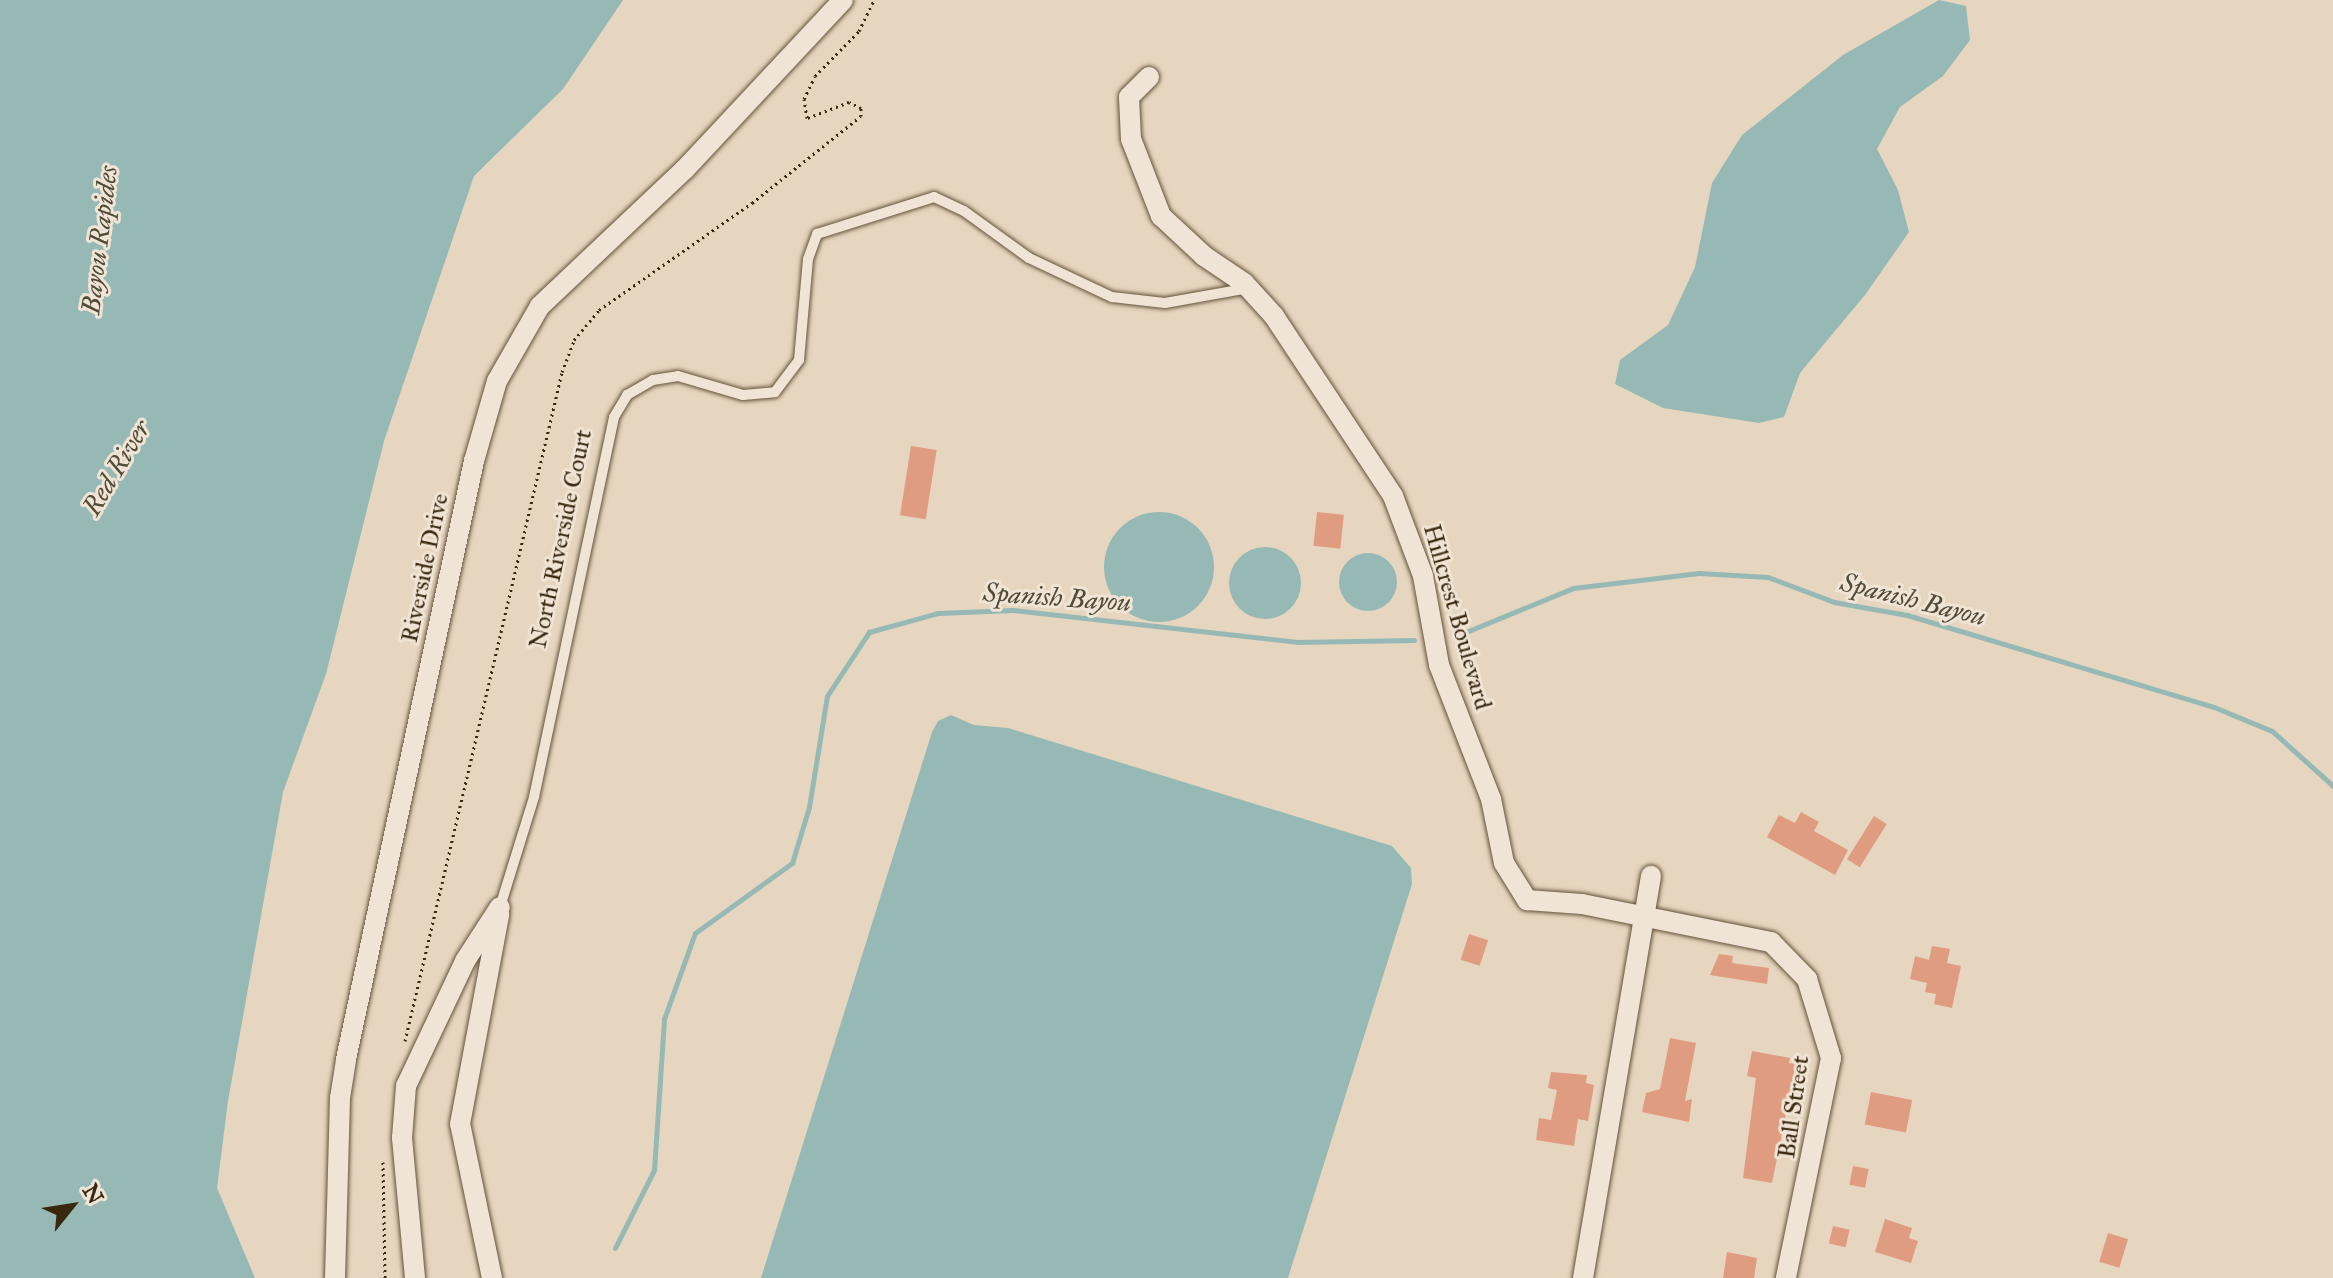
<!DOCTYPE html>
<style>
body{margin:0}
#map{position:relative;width:2333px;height:1278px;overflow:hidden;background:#e6d6bf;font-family:"IM FELL Great Primer",serif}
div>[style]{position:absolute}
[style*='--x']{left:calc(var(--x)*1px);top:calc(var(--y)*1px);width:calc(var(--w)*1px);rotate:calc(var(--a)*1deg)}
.water>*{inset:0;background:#96b9b5}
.round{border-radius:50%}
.stream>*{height:5px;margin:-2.5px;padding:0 2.5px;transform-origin:2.5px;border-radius:2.5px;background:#96b9b5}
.building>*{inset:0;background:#e09c81;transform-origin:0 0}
.path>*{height:3px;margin-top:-1.5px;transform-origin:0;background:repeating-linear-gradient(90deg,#39270e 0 2px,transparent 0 6px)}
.roads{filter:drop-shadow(0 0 2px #64533a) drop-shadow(0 0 2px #64533a)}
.lane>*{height:10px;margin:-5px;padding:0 5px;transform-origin:5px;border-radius:5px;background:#efe4d5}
.street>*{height:20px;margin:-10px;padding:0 10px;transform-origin:10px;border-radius:10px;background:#efe4d5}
span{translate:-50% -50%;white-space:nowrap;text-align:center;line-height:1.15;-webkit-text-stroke:6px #efe4d5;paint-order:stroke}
.street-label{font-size:24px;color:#39270e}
.water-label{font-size:26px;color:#504c38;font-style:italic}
.north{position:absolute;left:32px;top:1166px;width:80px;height:80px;-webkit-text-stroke:6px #efe4d5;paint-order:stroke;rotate:60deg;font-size:22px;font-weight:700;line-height:32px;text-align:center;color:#39270e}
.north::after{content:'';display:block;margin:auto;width:28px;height:36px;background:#39270e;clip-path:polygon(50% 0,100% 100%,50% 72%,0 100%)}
</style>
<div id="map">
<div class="water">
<i style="clip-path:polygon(0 0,623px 0,563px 89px,474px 176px,384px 441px,326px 674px,283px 792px,228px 1101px,217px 1188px,255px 1278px,0 1278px)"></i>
<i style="clip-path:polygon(1939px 0,1966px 6px,1970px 40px,1943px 76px,1900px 107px,1877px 149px,1898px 190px,1909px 232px,1865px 295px,1800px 373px,1784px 417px,1759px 423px,1663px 408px,1615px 384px,1620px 360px,1668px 325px,1695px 267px,1712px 183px,1742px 135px,1843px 55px)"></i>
<i class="round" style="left:1104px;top:512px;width:110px;height:110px"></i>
<i class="round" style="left:1229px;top:547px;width:72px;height:72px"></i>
<i class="round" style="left:1339px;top:553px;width:58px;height:58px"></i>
<i style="clip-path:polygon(951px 715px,974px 725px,1008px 728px,1392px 846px,1411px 868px,1412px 884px,1288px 1278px,761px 1278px,932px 732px,938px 721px)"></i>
</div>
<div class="stream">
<i style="--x:1461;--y:634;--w:121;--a:-22.3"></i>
<i style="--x:1573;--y:588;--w:127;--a:-6.8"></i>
<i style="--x:1699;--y:573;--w:69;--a:3.3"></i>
<i style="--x:1768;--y:577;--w:71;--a:20.7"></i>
<i style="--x:1834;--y:602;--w:74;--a:10.1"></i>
<i style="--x:1907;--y:615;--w:320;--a:16.7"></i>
<i style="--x:2214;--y:707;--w:63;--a:22.5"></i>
<i style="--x:2272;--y:731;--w:82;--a:42"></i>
<i style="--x:615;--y:1248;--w:87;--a:-63.4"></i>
<i style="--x:654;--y:1170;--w:151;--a:-86.2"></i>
<i style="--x:664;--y:1019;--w:91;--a:-70.2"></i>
<i style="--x:695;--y:933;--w:120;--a:-35.8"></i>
<i style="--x:792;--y:863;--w:59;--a:-73.1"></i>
<i style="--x:809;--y:807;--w:112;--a:-80.8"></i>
<i style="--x:827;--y:696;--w:77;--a:-56.7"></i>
<i style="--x:869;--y:632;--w:72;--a:-15.4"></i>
<i style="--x:938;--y:613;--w:75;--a:-2.3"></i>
<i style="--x:1013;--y:610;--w:286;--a:6.4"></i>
<i style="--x:1297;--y:642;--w:117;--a:-1"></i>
</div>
<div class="building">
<i style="left:911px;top:446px;width:26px;height:70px;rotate:9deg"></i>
<i style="left:1317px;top:512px;width:27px;height:34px;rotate:6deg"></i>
<i style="clip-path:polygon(1801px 812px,1819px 822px,1814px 831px,1848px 850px,1835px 875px,1767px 837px,1779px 815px,1795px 823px)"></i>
<i style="left:1874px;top:816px;width:15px;height:51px;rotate:32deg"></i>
<i style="left:1469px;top:934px;width:20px;height:27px;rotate:18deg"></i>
<i style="clip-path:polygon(1932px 946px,1950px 949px,1947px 963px,1961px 966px,1952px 1008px,1934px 1004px,1936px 994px,1925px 992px,1927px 983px,1910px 979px,1915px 956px,1929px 960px)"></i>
<i style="clip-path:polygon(1719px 954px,1733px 956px,1732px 963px,1769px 968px,1767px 984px,1710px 975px)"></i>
<i style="clip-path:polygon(1670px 1038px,1696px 1043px,1685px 1101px,1692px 1099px,1689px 1122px,1642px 1112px,1646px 1093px,1660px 1089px)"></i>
<i style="clip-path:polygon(1752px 1051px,1790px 1058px,1789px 1063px,1796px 1064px,1772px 1183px,1743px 1178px,1756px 1078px,1747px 1076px)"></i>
<i style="clip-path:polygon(1551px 1072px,1587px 1075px,1586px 1083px,1594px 1085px,1588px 1121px,1578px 1119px,1574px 1146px,1536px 1140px,1539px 1118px,1551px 1120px,1557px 1090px,1548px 1088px)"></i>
<i style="left:1871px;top:1092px;width:42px;height:33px;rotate:11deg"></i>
<i style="left:1853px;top:1166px;width:16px;height:19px;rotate:11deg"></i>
<i style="clip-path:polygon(1885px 1219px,1912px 1228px,1909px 1238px,1918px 1241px,1911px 1263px,1875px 1252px)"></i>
<i style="left:1833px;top:1226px;width:17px;height:18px;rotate:13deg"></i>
<i style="left:2108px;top:1233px;width:21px;height:30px;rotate:17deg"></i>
<i style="clip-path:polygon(1727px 1252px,1757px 1258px,1754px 1278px,1723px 1278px)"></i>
</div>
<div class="path">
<i style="--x:405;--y:1041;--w:687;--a:-76.79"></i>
<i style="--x:562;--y:372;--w:34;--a:-69"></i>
<i style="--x:574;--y:340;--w:39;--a:-50"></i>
<i style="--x:599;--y:310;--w:187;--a:-35"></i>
<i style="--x:752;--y:203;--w:139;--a:-38.6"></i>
<i style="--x:861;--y:116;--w:8;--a:-90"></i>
<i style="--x:861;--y:108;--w:13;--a:-153"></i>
<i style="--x:849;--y:102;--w:45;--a:159.1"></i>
<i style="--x:807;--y:118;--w:19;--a:-99"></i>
<i style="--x:804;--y:99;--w:25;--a:-64"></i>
<i style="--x:815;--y:76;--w:63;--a:-45.6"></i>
<i style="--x:859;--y:31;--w:34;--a:-64"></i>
<i style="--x:383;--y:1162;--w:116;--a:89"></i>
</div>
<div class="roads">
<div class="lane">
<i style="--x:500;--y:907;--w:115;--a:-72.8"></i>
<i style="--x:534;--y:797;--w:388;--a:-78.1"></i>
<i style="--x:614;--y:417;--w:26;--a:-59"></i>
<i style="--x:627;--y:395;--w:30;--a:-30"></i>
<i style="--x:653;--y:380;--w:25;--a:-9"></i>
<i style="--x:678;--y:376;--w:68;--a:16.3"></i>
<i style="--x:743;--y:395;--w:32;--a:-5"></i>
<i style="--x:775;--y:392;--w:40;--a:-53"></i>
<i style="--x:799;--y:360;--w:101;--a:-84.9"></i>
<i style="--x:808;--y:259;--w:27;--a:-70"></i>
<i style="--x:817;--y:234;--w:123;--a:-17.5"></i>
<i style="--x:934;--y:197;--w:33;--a:25"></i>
<i style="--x:964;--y:211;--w:80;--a:35.9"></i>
<i style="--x:1029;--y:258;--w:92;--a:25.2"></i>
<i style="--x:1112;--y:297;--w:53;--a:6.5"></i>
<i style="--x:1165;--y:303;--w:85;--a:-10.1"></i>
</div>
<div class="street">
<i style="--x:1149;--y:77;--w:28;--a:135"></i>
<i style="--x:1129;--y:97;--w:42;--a:87.3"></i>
<i style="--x:1131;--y:139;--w:83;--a:68.7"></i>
<i style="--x:1161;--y:216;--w:59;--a:42.9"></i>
<i style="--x:1204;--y:256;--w:48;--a:34"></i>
<i style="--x:1244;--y:283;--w:45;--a:47.7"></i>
<i style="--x:1274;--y:316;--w:216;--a:56.5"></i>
<i style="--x:1393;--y:496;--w:85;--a:69.4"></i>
<i style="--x:1423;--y:576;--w:90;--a:79.8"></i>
<i style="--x:1439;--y:665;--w:144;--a:68.8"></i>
<i style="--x:1491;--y:799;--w:65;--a:78.5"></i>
<i style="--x:1504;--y:863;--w:44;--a:58.1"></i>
<i style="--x:1527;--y:900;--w:55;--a:4.2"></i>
<i style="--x:1582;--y:904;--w:193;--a:11.4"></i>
<i style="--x:1771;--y:942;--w:52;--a:45.8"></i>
<i style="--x:1807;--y:979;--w:83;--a:73.1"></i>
<i style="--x:1831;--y:1058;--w:225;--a:101.6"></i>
<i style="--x:335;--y:1278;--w:180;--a:-88.4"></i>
<i style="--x:340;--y:1098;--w:39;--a:-81"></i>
<i style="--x:346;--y:1059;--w:612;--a:-77.92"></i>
<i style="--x:474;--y:461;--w:83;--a:-74"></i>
<i style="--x:497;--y:381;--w:86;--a:-60.2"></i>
<i style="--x:540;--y:306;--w:199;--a:-43.4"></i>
<i style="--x:685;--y:169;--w:231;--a:-46.9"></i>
<i style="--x:415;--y:1278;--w:141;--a:-95.3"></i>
<i style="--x:402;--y:1138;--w:52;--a:-85.6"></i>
<i style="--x:406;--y:1086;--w:138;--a:-64.7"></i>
<i style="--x:465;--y:961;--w:64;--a:-57.1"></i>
<i style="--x:492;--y:1278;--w:157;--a:-101.7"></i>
<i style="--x:460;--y:1124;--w:213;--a:-79.4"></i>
<i style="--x:1583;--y:1278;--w:408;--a:-80.4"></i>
</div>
</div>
<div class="street-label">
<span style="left:561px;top:539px;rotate:-78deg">North Riverside Court</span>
<span style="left:425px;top:568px;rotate:-78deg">Riverside Drive</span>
<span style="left:1457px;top:617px;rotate:74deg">Hillcrest Boulevard</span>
<span style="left:1794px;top:1107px;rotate:-82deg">Ball Street</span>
</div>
<div class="water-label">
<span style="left:100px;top:240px;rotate:-83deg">Bayou Rapides</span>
<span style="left:117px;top:468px;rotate:-59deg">Red River</span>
<span style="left:1057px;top:598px;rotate:4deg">Spanish Bayou</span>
<span style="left:1913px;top:600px;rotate:14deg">Spanish Bayou</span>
</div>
<div class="north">N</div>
</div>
